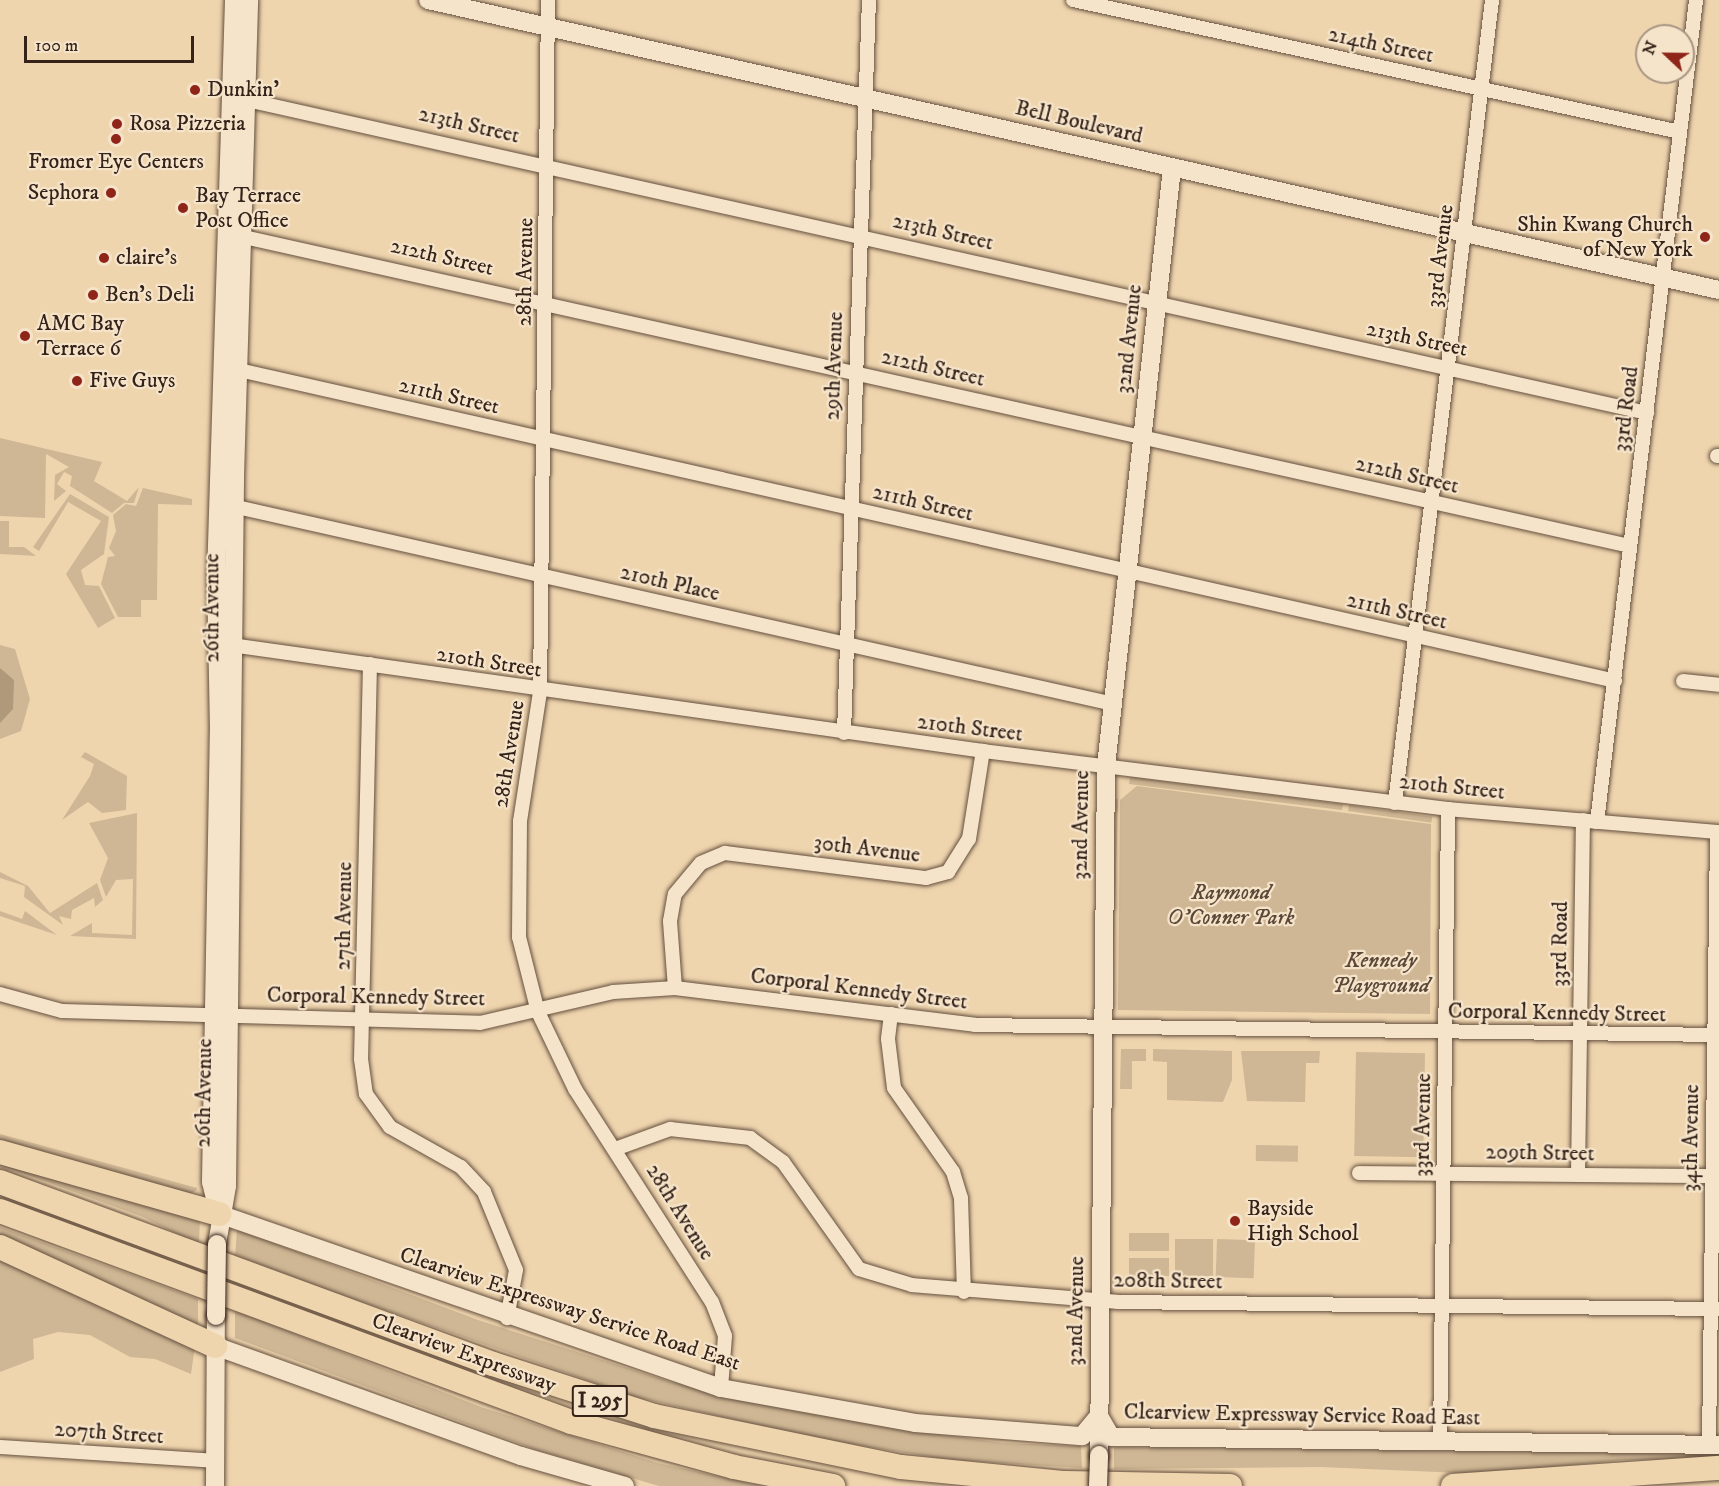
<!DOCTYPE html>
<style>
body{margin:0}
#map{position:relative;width:1719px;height:1486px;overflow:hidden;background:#efd5ae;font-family:"IM FELL DW Pica",serif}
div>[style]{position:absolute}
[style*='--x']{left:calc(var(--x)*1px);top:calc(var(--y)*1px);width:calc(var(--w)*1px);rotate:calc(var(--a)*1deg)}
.green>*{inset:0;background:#cfb795;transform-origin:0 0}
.water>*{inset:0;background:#b0987b}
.roads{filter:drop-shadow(0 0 2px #644f3e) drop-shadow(0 0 2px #644f3e)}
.street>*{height:14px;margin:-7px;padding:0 7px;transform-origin:7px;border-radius:7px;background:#f5e4ca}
.secondary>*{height:18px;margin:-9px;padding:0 9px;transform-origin:9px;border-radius:9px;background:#f5e4ca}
.highway>*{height:24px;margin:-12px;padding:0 12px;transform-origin:12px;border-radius:12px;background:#efd5ae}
.bridges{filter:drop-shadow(0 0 2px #352219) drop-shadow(0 0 2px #352219)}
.secondary-bridge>*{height:18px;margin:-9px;padding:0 9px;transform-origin:9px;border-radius:9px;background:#f5e4ca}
.dots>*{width:16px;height:16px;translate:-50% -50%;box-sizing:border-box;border:3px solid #f5e4ca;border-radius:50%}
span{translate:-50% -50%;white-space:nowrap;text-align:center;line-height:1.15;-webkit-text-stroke:4.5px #f5e4ca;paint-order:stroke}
.shield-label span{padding:2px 4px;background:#f5e4ca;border:2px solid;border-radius:4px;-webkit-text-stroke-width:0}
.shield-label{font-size:21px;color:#352219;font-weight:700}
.street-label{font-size:22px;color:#352219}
.poi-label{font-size:22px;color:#352219}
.left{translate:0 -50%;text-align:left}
.right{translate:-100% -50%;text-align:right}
.park-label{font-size:22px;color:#5c4738;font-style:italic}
.north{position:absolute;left:1635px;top:24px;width:60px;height:60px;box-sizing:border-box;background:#f5e4ca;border:2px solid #a89683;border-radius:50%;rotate:292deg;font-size:16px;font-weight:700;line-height:24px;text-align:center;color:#352219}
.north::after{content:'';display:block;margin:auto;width:21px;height:27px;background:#8f2418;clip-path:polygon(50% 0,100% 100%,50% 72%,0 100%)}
.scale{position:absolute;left:24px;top:36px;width:170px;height:27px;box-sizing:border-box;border:3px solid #352219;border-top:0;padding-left:8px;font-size:18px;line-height:21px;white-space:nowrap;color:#352219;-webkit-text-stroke:4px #f5e4ca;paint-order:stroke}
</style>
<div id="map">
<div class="green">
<i style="clip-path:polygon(0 438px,102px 462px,94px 481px,127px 501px,139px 487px,134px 503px,124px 503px,112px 513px,70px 486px,72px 476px,64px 472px,57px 484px,66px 491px,54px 501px,55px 475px,69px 467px,46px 454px,45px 518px,0 516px)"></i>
<i style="clip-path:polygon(143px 488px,192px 499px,192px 505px,158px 504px,157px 600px,141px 600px,141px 617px,118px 617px,101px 584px,108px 557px,115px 556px,109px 548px,116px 531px,113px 515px,126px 504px,136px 506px)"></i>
<i style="clip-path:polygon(70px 494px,109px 517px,104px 554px,81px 570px,85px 585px,99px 586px,115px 618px,98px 628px,66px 574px,101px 521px,68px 502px,39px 551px,33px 547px)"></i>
<i style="clip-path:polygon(0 521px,9px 521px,9px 547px,24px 547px,36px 556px,0 554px)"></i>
<i style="clip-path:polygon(0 645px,15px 649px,30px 699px,21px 731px,0 739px)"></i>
<i style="clip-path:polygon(85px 752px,127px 776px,126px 810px,102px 813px,88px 802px,62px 820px,90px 776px,94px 764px,81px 757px)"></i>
<i style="clip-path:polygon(1130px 777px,1343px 804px,1342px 810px,1129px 784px)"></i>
<i style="clip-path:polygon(1137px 786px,1431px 824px,1430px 1014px,1118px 1010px,1120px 800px)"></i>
<i style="clip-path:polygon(1115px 799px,1118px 799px,1112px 1007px)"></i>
<i style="left:1349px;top:805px;width:84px;height:6px;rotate:8deg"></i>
<i style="clip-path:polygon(137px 813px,136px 939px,70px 936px,92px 923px,92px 933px,132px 935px,133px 879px,116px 880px,106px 897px,100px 880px,108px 858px,89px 823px)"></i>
<i style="clip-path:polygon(0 872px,28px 886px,50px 913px,97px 883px,103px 900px,95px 907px,94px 898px,72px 910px,71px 919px,59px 916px,63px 925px,24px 897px,25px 886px,0 878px)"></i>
<i style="clip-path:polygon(0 911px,22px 919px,25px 911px,57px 935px,0 916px)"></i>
<i style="clip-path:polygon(1121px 1049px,1146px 1049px,1146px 1061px,1132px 1061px,1132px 1089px,1120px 1089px)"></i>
<i style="clip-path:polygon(1153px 1049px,1232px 1051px,1232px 1080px,1223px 1102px,1167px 1100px,1167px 1062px,1153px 1061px)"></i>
<i style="clip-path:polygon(1241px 1051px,1320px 1051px,1319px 1063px,1306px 1063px,1305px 1102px,1247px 1101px)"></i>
<i style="left:1356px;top:1052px;width:69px;height:104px;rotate:1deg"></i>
<i style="clip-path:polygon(0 1134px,197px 1188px,197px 1190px,184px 1197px,0 1145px)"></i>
<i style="left:1256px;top:1145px;width:42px;height:16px;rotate:1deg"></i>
<i style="clip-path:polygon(0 1157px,200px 1214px,199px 1245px,143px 1217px,0 1165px)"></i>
<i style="clip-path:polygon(0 1227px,198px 1299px,198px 1326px,0 1236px)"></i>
<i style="clip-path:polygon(237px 1229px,478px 1320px,671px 1382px,893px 1428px,1004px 1443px,1081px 1446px,1082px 1468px,951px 1460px,819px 1439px,636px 1397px,235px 1258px)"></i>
<i style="left:1129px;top:1233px;width:40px;height:18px"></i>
<i style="left:1175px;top:1239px;width:38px;height:37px"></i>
<i style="left:1217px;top:1239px;width:38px;height:38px;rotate:2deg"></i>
<i style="clip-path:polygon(0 1253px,196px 1339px,191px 1374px,155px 1359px,130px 1357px,90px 1335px,58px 1332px,33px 1339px,34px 1359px,0 1372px)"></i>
<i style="left:1129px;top:1258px;width:40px;height:18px"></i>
<i style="clip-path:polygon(235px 1310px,481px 1407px,658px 1463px,763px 1486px,659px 1486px,537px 1450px,235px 1338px)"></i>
<i style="clip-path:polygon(1114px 1447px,1719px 1454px,1719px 1459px,1623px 1460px,1484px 1474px,1321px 1467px,1114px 1469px)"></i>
</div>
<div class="water">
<i style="clip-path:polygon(0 668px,14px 680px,13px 709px,0 723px)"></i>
</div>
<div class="roads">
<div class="street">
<i style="--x:548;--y:0;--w:692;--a:90.66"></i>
<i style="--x:540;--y:692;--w:131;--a:98.8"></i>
<i style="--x:520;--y:821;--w:116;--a:90.5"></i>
<i style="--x:519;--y:937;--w:77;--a:75.8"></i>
<i style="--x:538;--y:1012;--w:85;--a:64.3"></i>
<i style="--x:575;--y:1089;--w:253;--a:57.3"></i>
<i style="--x:712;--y:1302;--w:36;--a:69"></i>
<i style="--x:725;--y:1336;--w:52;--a:94.4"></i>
<i style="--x:1073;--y:0;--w:621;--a:12.27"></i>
<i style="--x:238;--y:98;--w:1444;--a:12.6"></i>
<i style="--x:235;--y:235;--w:1429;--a:12.57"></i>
<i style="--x:230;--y:368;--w:1420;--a:12.73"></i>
<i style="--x:1717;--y:456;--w:2;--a:0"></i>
<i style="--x:228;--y:505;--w:907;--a:12.67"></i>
<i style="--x:224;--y:644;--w:767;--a:8.02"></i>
<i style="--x:983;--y:751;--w:469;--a:7.1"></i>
<i style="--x:1448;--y:809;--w:272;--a:4.9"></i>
<i style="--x:370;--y:664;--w:395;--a:91.3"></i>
<i style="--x:361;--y:1059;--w:35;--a:82"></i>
<i style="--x:366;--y:1094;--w:41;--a:54"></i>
<i style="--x:390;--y:1127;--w:81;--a:29.4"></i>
<i style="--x:461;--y:1167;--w:34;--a:47"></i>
<i style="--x:484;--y:1192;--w:84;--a:67.7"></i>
<i style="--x:516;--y:1270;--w:49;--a:100.6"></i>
<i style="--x:1683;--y:681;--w:36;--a:6"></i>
<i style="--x:844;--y:733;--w:733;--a:-88.05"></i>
<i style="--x:1395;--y:803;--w:809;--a:-83.11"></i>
<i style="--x:1597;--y:822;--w:828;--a:-83.13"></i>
<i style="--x:675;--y:988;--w:67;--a:-94.3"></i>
<i style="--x:670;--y:921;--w:27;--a:-80"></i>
<i style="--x:675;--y:894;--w:40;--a:-50"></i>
<i style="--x:701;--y:863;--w:26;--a:-23"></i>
<i style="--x:725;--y:853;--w:203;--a:7.1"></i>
<i style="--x:926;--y:878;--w:23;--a:-15"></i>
<i style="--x:948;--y:872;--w:39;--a:-58"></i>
<i style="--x:969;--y:839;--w:89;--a:-81"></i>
<i style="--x:0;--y:994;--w:64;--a:15.3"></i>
<i style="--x:62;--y:1011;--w:418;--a:1.6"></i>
<i style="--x:480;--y:1023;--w:137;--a:-13.1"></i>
<i style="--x:613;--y:992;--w:62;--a:-3.7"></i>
<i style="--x:675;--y:988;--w:302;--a:7"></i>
<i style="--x:975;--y:1025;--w:744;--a:0.77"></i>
<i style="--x:891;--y:1014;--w:25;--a:97"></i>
<i style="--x:888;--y:1039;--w:49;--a:83"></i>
<i style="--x:894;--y:1088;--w:103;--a:54.9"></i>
<i style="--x:953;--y:1172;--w:27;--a:73"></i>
<i style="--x:961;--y:1198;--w:94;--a:88.2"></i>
<i style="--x:615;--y:1149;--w:59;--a:-20"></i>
<i style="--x:670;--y:1129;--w:81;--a:6.4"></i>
<i style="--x:750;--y:1138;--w:41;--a:36"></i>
<i style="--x:783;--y:1162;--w:131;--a:54.6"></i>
<i style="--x:859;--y:1269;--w:55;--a:16.8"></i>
<i style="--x:912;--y:1285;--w:207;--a:4.7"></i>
<i style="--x:1118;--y:1302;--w:601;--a:0.67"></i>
<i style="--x:1359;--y:1173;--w:360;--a:0.5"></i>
<i style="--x:1578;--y:1175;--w:355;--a:-89.2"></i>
<i style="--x:1440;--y:1441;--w:632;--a:-89.27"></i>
<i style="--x:1709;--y:1445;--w:613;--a:-89.25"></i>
<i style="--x:0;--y:1447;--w:215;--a:3.7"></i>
</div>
<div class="secondary">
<i style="--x:428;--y:0;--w:1323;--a:12.66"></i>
<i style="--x:219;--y:1214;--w:531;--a:19.12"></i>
<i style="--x:721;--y:1388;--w:197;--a:10.2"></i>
<i style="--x:915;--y:1423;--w:168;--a:4.5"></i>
<i style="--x:1082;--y:1436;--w:26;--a:-50"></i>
<i style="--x:1099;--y:1416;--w:24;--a:60"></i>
<i style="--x:1111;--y:1437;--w:608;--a:0.75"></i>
<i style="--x:219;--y:1214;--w:33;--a:-104"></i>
<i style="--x:211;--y:1182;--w:452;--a:-89"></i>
<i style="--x:219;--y:730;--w:153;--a:-91.1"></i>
<i style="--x:216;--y:577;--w:577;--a:-88.21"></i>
<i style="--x:217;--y:1244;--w:59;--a:-80.2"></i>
<i style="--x:227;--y:1186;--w:710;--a:-89.35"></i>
<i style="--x:235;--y:476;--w:476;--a:-88.3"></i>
<i style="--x:215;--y:1346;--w:325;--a:19.8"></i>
<i style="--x:521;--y:1456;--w:108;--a:16.1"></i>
<i style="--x:1099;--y:1455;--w:689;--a:-89.42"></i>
<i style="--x:1106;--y:766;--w:602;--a:-83.7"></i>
<i style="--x:215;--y:1486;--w:170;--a:-89.7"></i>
</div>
<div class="highway">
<i style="--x:0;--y:1152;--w:228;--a:15.8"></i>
<i style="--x:0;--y:1182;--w:526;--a:20.26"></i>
<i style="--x:493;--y:1364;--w:169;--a:17.9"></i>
<i style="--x:654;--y:1416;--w:252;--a:11.7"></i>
<i style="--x:901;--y:1467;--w:165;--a:5.6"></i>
<i style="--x:1065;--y:1483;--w:165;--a:1"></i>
<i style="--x:0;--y:1211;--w:609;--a:20.28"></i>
<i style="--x:571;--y:1422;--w:169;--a:15.4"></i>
<i style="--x:734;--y:1467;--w:101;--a:10.9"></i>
<i style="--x:0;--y:1247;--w:237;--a:24.7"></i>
<i style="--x:1453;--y:1486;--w:267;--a:-3.9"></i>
</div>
</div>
<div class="bridges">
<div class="secondary-bridge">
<i style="--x:216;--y:1316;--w:72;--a:-89.2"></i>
<i style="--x:1098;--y:1486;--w:31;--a:-88"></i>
</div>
</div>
<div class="dots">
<i style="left:195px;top:90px;background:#8f2418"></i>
<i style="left:117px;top:124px;background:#8f2418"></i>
<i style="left:116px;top:139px;background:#8f2418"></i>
<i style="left:111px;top:193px;background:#8f2418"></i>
<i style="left:183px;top:208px;background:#8f2418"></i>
<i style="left:1705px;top:237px;background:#8f2418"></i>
<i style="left:104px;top:258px;background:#8f2418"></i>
<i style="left:93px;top:295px;background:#8f2418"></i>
<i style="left:25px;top:336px;background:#8f2418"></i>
<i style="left:77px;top:381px;background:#8f2418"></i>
<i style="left:1235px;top:1221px;background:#8f2418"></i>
</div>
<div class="shield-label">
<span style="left:600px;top:1401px">I 295</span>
</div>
<div class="street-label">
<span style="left:1381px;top:45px;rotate:12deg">214th Street</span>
<span style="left:1079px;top:122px;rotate:13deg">Bell Boulevard</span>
<span style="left:469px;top:125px;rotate:13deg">213th Street</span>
<span style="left:943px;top:232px;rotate:13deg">213th Street</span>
<span style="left:1440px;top:256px;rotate:-83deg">33rd Avenue</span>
<span style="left:442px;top:257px;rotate:13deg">212th Street</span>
<span style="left:525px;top:272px;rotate:-89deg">28th Avenue</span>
<span style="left:1129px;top:339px;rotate:-84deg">32nd Avenue</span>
<span style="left:1417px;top:339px;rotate:12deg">213th Street</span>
<span style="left:834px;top:366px;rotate:-88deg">29th Avenue</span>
<span style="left:933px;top:368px;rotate:13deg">212th Street</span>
<span style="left:449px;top:396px;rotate:13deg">211th Street</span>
<span style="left:1626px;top:409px;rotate:-83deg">33rd Road</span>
<span style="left:1407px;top:475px;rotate:13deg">212th Street</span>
<span style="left:923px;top:503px;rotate:13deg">211th Street</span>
<span style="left:670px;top:583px;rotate:13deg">210th Place</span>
<span style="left:212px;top:608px;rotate:-90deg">26th Avenue</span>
<span style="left:1397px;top:611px;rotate:13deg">211th Street</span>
<span style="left:489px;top:662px;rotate:9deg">210th Street</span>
<span style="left:970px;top:728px;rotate:7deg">210th Street</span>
<span style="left:509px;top:754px;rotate:-81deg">28th Avenue</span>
<span style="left:1452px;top:787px;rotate:6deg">210th Street</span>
<span style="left:1081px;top:825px;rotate:-89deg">32nd Avenue</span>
<span style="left:867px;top:849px;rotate:7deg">30th Avenue</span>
<span style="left:344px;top:916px;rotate:-89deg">27th Avenue</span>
<span style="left:1560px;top:944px;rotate:-89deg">33rd Road</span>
<span style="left:859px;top:989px;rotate:7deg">Corporal Kennedy Street</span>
<span style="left:376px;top:997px;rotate:1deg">Corporal Kennedy Street</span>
<span style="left:1557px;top:1013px;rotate:1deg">Corporal Kennedy Street</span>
<span style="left:204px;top:1093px;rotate:-89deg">26th Avenue</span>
<span style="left:1423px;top:1125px;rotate:-89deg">33rd Avenue</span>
<span style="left:1691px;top:1138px;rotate:-89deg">34th Avenue</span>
<span style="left:1540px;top:1153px;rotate:1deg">209th Street</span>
<span style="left:680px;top:1212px;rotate:58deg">28th Avenue</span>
<span style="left:1168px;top:1281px;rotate:1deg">208th Street</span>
<span style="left:570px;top:1309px;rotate:18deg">Clearview Expressway Service Road East</span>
<span style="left:1076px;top:1311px;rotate:-89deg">32nd Avenue</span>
<span style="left:464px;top:1353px;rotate:20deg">Clearview Expressway</span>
<span style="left:1302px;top:1415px;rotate:1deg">Clearview Expressway Service Road East</span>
<span style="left:109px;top:1433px;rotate:4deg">207th Street</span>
</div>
<div class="poi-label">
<span class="left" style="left:207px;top:90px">Dunkin'</span>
<span class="left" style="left:129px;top:124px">Rosa Pizzeria</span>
<span style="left:116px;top:162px">Fromer Eye Centers</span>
<span class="right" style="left:99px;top:193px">Sephora</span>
<span class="left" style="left:195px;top:208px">Bay Terrace<br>Post Office</span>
<span class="right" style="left:1693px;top:237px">Shin Kwang Church<br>of New York</span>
<span class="left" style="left:116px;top:258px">claire's</span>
<span class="left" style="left:105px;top:295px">Ben's Deli</span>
<span class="left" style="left:37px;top:336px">AMC Bay<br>Terrace 6</span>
<span class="left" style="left:89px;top:381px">Five Guys</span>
<span class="left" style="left:1247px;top:1221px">Bayside<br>High School</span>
</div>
<div class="park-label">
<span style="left:1231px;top:905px">Raymond<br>O'Conner Park</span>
<span style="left:1381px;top:973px">Kennedy<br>Playground</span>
</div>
<div class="north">N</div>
<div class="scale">100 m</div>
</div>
